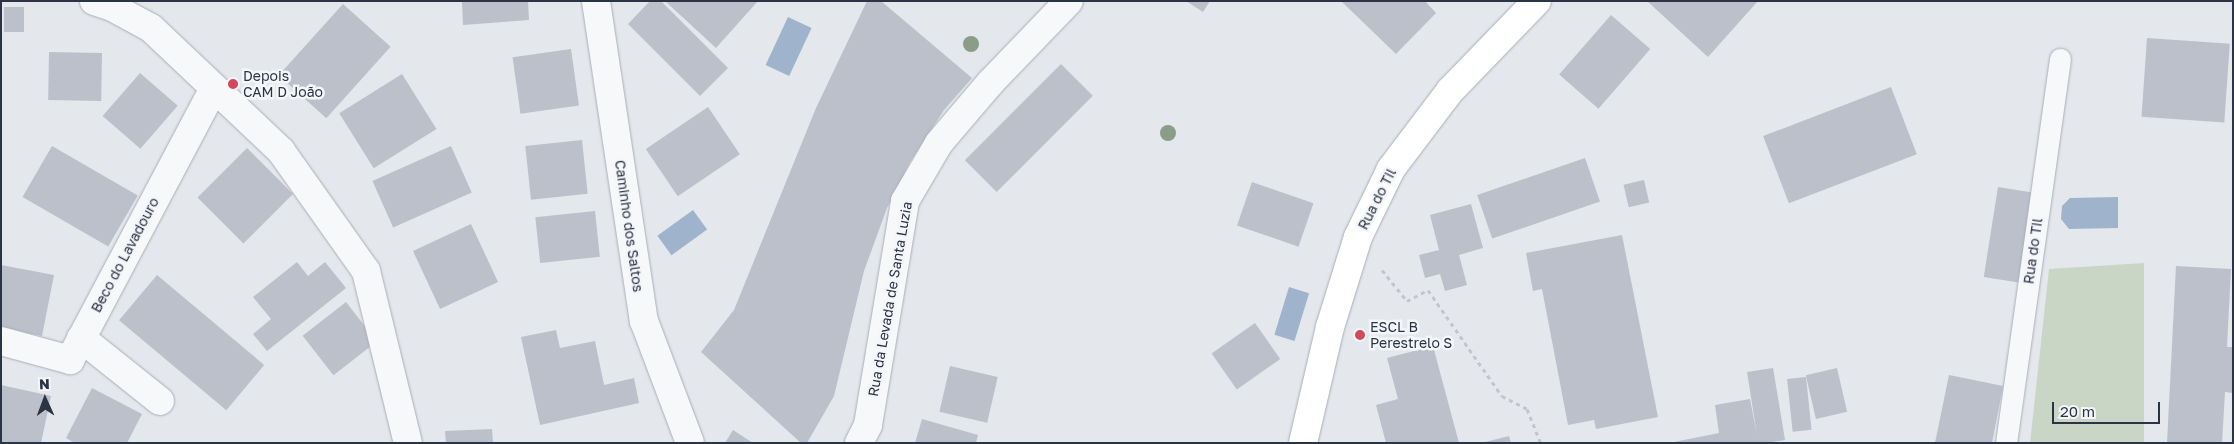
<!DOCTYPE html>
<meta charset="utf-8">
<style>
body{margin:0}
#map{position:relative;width:2234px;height:444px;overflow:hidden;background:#e4e7ec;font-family:"Golos Text",sans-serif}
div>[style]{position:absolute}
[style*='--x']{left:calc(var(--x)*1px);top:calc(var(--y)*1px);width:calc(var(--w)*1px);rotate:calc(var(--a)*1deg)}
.green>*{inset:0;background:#c9d6c5}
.water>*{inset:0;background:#9fb4cc;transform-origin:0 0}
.building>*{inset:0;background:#bbc0ca;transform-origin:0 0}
.path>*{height:3px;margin-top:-1.5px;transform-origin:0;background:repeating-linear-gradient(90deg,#c2c5cb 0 4px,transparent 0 8px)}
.roads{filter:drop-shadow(0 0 1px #a9aeb7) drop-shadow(0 0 1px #a9aeb7)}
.lane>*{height:21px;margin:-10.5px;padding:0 10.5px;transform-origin:10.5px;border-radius:10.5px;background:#f7f8fa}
.street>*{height:28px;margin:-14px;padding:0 14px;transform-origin:14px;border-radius:14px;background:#f7f8fa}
.secondary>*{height:28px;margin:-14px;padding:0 14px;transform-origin:14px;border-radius:14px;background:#fff}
.trees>*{width:16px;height:16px;margin:-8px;border-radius:50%;background:#899d89}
.dots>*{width:14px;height:14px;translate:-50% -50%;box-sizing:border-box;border:2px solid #f4f6f9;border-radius:50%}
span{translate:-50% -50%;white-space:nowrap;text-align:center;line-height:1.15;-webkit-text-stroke:5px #f4f6f9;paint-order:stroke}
.poi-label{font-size:14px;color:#2b3445}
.left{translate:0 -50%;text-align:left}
.street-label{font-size:14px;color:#2b3445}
.frame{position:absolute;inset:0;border:2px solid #2b3445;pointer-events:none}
.north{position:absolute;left:20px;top:374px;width:50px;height:50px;-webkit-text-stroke:4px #f4f6f9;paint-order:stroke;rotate:358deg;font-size:14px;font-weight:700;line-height:20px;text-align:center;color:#2b3445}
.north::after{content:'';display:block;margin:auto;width:18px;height:22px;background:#2b3445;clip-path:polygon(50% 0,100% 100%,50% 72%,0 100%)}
.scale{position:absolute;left:2052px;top:402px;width:108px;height:22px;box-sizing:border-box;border:2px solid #2b3445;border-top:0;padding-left:6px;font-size:15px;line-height:18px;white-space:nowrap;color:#2b3445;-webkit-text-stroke:4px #f4f6f9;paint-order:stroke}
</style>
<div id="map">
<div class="green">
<i style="clip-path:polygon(2144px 263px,2144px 443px,2030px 443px,2049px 269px)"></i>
</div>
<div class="water">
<i style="left:788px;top:17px;width:26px;height:53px;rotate:25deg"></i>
<i style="clip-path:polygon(2118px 197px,2118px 228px,2069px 229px,2061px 219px,2062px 206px,2070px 198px)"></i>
<i style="left:693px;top:210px;width:24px;height:44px;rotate:54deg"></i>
<i style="left:1289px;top:287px;width:21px;height:50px;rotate:17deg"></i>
</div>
<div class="building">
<i style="clip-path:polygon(462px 1px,528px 1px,529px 20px,463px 25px)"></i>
<i style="clip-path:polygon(650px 1px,661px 1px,728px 68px,700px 96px,628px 24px)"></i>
<i style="clip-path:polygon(665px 1px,758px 1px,716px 48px)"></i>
<i style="clip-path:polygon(867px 1px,881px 1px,972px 78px,944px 110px,910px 162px,887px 208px,864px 271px,834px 396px,807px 443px,801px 443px,701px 352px,734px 310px,816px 108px)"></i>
<i style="clip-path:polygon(1186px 1px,1210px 1px,1203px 12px)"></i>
<i style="clip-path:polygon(1341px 1px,1425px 1px,1436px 13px,1396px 54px)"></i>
<i style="clip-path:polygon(1647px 1px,1758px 1px,1708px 57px)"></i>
<i style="left:343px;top:4px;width:64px;height:96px;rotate:42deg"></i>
<i style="left:4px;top:7px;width:20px;height:25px"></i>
<i style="left:1611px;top:15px;width:52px;height:79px;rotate:41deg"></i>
<i style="left:2147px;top:38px;width:83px;height:79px;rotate:4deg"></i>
<i style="left:571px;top:49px;width:57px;height:59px;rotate:82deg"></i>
<i style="left:49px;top:52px;width:53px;height:48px;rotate:1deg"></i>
<i style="left:1061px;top:64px;width:45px;height:136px;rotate:45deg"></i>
<i style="left:140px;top:73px;width:50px;height:57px;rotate:41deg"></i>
<i style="left:402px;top:74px;width:65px;height:74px;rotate:58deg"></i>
<i style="left:1891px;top:87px;width:72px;height:137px;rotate:69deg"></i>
<i style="left:708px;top:107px;width:57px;height:75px;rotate:56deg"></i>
<i style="left:582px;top:140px;width:54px;height:57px;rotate:84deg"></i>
<i style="left:52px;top:146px;width:99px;height:59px;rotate:30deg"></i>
<i style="left:451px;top:146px;width:51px;height:86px;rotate:66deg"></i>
<i style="left:247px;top:148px;width:65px;height:70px;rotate:45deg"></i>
<i style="left:1585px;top:158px;width:46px;height:114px;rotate:71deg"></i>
<i style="left:1644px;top:180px;width:23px;height:21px;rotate:77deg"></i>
<i style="left:1252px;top:182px;width:65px;height:46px;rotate:19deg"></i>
<i style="left:1998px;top:187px;width:40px;height:91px;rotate:9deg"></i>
<i style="clip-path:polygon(1471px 204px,1483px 248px,1459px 255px,1467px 285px,1445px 291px,1440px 274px,1425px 278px,1419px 255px,1439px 250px,1430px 215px)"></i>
<i style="left:595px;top:211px;width:46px;height:60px;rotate:84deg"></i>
<i style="left:471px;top:224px;width:64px;height:64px;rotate:65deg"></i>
<i style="clip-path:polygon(1622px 235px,1658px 417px,1596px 429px,1594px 420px,1568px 425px,1542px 289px,1533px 291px,1526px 253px)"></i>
<i style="clip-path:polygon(297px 262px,308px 276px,325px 262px,346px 288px,267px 351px,253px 334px,271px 319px,253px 297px)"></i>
<i style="clip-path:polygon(1px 265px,54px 275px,42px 336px,1px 328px)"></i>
<i style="clip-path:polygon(2176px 266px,2231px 269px,2227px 347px,2233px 347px,2233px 393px,2225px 392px,2222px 443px,2167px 443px)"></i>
<i style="left:157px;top:275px;width:140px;height:59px;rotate:40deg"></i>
<i style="left:346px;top:302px;width:50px;height:55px;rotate:52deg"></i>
<i style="left:1255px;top:323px;width:44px;height:53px;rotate:55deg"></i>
<i style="clip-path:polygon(556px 330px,560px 348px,595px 341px,604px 385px,634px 378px,639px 403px,540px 425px,521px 337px)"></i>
<i style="clip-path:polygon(1433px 346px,1459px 443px,1386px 443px,1376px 405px,1398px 399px,1387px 358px)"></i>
<i style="left:950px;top:366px;width:49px;height:47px;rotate:13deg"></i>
<i style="clip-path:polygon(1773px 368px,1785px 440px,1767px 443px,1669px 443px,1719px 433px,1715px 405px,1750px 399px,1757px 435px,1747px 372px)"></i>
<i style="left:1837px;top:368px;width:45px;height:32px;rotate:77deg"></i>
<i style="clip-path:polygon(1949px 375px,2003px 386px,1992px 443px,1935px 443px)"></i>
<i style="left:1806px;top:377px;width:53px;height:19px;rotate:84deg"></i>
<i style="clip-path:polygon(1px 385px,51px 396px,41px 443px,1px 443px)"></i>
<i style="clip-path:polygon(92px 388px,142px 414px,127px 443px,75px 443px,66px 438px)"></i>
<i style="clip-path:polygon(922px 419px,978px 435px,976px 443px,915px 443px)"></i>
<i style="clip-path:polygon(492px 429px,493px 443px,446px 443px,445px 431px)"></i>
<i style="clip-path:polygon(733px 430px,753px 443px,725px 443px)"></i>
<i style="clip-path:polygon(1509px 436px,1511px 443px,1485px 443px,1485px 442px)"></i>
</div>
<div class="path">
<i style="--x:1382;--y:270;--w:40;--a:51"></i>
<i style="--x:1407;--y:301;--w:24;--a:-28"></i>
<i style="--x:1428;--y:290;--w:129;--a:55.1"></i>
<i style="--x:1502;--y:396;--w:28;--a:27"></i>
<i style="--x:1527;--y:409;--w:37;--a:68"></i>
</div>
<div class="roads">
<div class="lane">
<i style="--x:2006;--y:443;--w:388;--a:-82"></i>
</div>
<div class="street">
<i style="--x:94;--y:1;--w:19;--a:18"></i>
<i style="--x:112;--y:7;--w:44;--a:28.3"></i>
<i style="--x:151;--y:28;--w:179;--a:43.4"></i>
<i style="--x:281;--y:151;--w:147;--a:54.7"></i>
<i style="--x:366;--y:271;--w:177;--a:76.3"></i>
<i style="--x:596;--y:1;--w:324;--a:81.5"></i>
<i style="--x:644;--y:321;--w:130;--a:69.3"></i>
<i style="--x:81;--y:338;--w:101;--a:38.6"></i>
<i style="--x:1;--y:341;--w:72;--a:15.4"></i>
<i style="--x:70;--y:360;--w:308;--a:-62.1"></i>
<i style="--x:859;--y:443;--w:20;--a:-63"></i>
<i style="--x:868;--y:425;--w:227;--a:-80.6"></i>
<i style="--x:905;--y:201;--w:67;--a:-59.6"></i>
<i style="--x:939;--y:143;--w:80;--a:-49.6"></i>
<i style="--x:991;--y:82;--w:112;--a:-46.1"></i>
</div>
<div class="secondary">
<i style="--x:1303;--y:443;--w:119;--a:-76.9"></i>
<i style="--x:1330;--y:327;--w:94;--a:-72.7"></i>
<i style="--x:1358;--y:237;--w:76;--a:-64.1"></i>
<i style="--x:1391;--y:169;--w:98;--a:-52.9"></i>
<i style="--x:1450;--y:91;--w:125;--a:-46"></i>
</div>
</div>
<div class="trees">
<i style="left:971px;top:44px"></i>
<i style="left:1168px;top:133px"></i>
</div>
<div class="dots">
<i style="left:233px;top:84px;background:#d1495b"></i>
<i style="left:1360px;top:335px;background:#d1495b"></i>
</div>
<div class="poi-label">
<span class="left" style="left:243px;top:84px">Depois<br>CAM D João</span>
<span class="left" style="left:1370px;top:335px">ESCL B<br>Perestrelo S</span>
</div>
<div class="street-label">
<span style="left:1377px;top:199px;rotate:-63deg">Rua do Til</span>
<span style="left:629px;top:226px;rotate:82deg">Caminho dos Saltos</span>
<span style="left:2033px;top:251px;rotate:-82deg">Rua do Til</span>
<span style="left:125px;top:255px;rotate:-62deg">Beco do Lavadouro</span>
<span style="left:890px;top:299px;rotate:-80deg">Rua da Levada de Santa Luzia</span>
</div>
<div class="frame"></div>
<div class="north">N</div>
<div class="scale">20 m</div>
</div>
